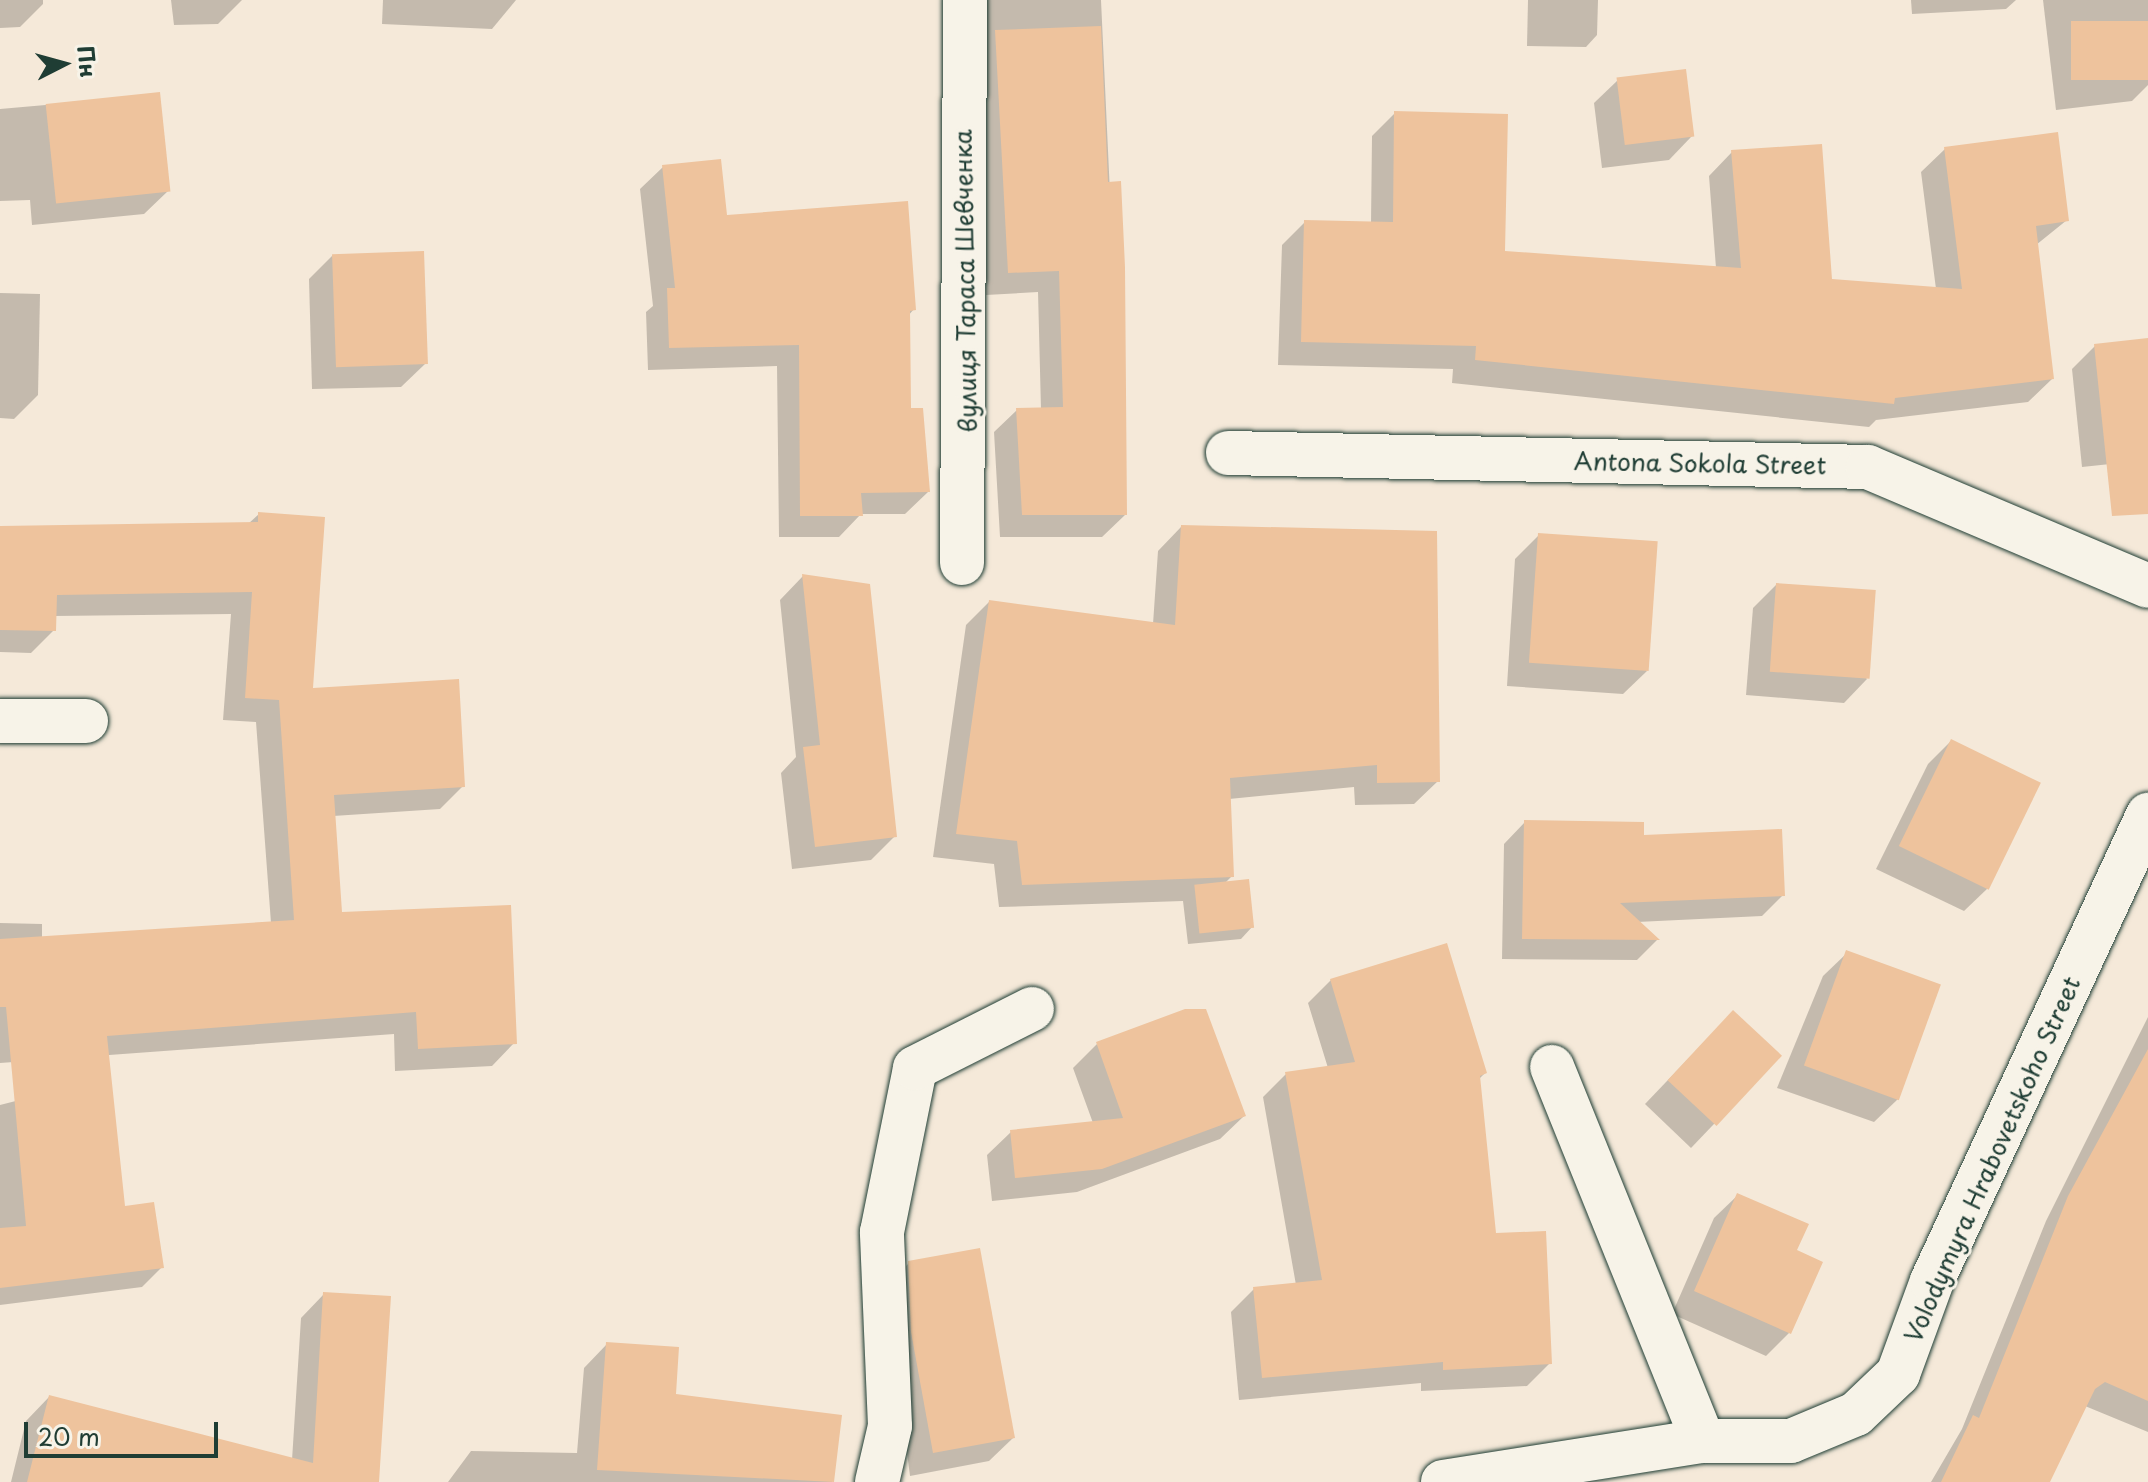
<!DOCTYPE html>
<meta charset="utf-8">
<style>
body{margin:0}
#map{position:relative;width:2148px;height:1482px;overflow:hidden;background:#f5e9d9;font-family:"Playpen Sans",sans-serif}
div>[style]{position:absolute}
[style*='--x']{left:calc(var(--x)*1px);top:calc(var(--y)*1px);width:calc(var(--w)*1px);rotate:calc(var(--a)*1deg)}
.shadow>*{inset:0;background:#0003}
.building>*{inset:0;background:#eec39d;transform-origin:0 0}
.roads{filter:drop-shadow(0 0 2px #1f3d34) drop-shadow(0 0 2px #1f3d34)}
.minor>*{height:44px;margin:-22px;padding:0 22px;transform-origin:22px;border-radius:22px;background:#f7f3e8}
span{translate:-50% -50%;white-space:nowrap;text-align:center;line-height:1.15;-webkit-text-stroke:6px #f7f3e8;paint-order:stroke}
.street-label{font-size:24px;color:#1f3d34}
.north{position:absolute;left:24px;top:24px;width:80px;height:80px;-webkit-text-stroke:6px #f7f3e8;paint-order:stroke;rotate:84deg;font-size:22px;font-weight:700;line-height:32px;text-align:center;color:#1f3d34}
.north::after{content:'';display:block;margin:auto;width:28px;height:36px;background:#1f3d34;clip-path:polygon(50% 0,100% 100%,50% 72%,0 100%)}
.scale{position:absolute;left:24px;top:1422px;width:194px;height:36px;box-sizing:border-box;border:4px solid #1f3d34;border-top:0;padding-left:10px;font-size:24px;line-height:28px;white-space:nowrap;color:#1f3d34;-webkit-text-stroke:6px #f7f3e8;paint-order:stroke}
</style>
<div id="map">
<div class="shadow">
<i style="clip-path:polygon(0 0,43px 0,43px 4px,20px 27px,0 28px)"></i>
<i style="clip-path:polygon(171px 0,242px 0,218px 24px,174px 25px)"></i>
<i style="clip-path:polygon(383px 0,516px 0,492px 29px,382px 24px)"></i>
<i style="clip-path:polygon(972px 0,1101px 0,1125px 515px,1102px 537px,1000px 537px,994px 432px,1017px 410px,1041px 410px,1038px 292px,986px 295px)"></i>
<i style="clip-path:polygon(1528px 0,1598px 0,1597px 35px,1586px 47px,1527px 46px)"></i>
<i style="clip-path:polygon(1911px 0,2016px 0,2006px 9px,1912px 14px)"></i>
<i style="clip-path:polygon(2043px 0,2148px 0,2148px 85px,2132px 101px,2056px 110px)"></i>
<i style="clip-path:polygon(1618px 80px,1692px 136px,1669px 160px,1602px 168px,1594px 103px)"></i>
<i style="clip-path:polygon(159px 95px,168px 191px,144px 214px,32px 225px,30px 200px,0 201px,0 109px)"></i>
<i style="clip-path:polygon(1395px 113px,1503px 253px,1716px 268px,1709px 176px,1732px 152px,1830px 281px,1936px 289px,1921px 172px,1945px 149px,2067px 220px,2036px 245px,2052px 379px,2028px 402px,1876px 420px,1869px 427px,1452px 383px,1453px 369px,1278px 365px,1282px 245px,1305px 222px,1371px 223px,1372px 136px)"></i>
<i style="clip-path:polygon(663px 167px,725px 217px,914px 309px,908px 316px,909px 411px,928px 492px,905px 514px,861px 514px,839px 537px,779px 537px,777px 366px,648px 370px,646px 312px,653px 306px,640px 189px)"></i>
<i style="clip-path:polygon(333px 255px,425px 364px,401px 387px,312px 389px,309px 279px)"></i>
<i style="clip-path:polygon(0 293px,40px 294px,38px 395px,14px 419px,0 418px)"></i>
<i style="clip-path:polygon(2148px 340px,2148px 460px,2082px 467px,2072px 369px,2095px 346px)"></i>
<i style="clip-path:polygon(259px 514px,311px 690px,463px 786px,440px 809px,333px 816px,340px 914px,514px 1043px,492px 1066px,395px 1071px,394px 1034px,0 1063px,0 923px,42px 924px,42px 938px,271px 923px,256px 722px,223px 720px,231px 614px,54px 616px,54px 630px,31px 653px,0 652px,0 527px,248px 524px)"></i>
<i style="clip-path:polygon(1181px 527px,1438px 781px,1414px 804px,1355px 805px,1354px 787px,1229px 799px,1232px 876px,1224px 884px,1252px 927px,1241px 939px,1188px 944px,1183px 901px,999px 907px,994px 864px,933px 857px,966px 625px,989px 602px,1153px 624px,1158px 551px)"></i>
<i style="clip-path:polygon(1539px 535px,1647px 671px,1623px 694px,1507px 686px,1515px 559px)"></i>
<i style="clip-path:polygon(803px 576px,895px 836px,871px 860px,792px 869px,781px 773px,796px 757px,780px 600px)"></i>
<i style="clip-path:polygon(1776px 585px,1867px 679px,1844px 703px,1746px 695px,1753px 608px)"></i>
<i style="clip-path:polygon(1951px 741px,1988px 888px,1964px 911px,1876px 869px,1928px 764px)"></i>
<i style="clip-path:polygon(1525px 822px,1642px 837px,1783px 895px,1762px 916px,1637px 922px,1657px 940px,1637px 960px,1502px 959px,1504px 844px)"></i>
<i style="clip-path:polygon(1847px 953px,1898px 1099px,1874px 1122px,1777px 1088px,1823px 976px)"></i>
<i style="clip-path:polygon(1331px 980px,1485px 1073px,1478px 1080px,1494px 1235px,1550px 1363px,1527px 1386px,1421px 1391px,1421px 1383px,1239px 1400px,1231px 1312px,1254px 1289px,1296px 1285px,1263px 1097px,1286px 1074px,1328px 1068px,1308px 1003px)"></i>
<i style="clip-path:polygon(1186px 1011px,1244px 1116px,1220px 1139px,1077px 1192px,992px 1201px,987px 1155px,1011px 1132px,1093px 1123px,1073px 1068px,1097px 1044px)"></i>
<i style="clip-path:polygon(2148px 1017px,2148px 1432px,2085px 1406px,2047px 1482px,1931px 1482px,1962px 1429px,2046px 1221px)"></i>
<i style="clip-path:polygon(1710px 1036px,1779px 1056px,1691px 1148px,1645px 1104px)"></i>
<i style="clip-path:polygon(110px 1077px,123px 1208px,162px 1267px,142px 1287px,0 1305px,0 1105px)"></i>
<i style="clip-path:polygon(1738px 1195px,1795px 1251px,1789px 1333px,1766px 1356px,1672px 1314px,1714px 1218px)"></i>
<i style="clip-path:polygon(909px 1263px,1013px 1438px,989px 1461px,910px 1476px,886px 1287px)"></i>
<i style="clip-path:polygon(324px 1294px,374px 1482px,11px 1482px,26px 1421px,49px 1397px,292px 1460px,301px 1318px)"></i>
<i style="clip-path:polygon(607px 1344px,674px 1395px,840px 1416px,832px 1482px,448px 1482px,471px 1451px,577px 1453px,584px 1368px)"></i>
</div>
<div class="building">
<i style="left:2148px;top:21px;width:59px;height:77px;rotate:90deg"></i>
<i style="clip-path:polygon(1101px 26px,1108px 182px,1121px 181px,1125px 267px,1127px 515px,1022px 515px,1016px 408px,1063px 407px,1059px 271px,1008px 273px,995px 30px)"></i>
<i style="left:1686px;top:69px;width:68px;height:70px;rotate:83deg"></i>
<i style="left:160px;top:92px;width:100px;height:115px;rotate:84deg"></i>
<i style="clip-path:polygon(1394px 111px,1508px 114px,1505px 251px,1741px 268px,1731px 150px,1822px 144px,1832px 279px,1962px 289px,1944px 147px,2058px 132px,2069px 221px,2036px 226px,2054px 379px,1895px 398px,1894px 404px,1475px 360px,1476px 346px,1301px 342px,1304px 220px,1393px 222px)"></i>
<i style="clip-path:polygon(721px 159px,727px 215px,908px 201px,916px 310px,910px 311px,911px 408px,923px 408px,930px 492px,861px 493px,863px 516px,800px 516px,799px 345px,669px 348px,667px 288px,675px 288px,662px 165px)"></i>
<i style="left:424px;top:251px;width:113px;height:92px;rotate:88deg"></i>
<i style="clip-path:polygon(2148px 338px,2148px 514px,2112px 516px,2094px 344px)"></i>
<i style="clip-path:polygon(258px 512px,325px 517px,313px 688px,459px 679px,465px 787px,334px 795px,342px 912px,511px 905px,517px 1044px,418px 1049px,416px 1012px,107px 1036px,125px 1206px,154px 1202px,164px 1268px,0 1288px,0 1228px,26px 1226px,6px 1007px,0 1007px,0 939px,294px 920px,279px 700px,245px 698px,252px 592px,57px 595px,56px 631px,0 630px,0 526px,258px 522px)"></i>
<i style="clip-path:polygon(1181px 525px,1437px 531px,1440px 782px,1377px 783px,1377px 765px,1230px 778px,1234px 877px,1022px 885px,1017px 841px,956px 834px,989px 600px,1175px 625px)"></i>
<i style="left:1538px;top:533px;width:120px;height:130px;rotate:4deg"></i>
<i style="clip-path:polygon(802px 574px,870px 584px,897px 837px,815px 847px,803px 747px,820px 745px)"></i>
<i style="left:1776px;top:583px;width:100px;height:89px;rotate:4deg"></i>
<i style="left:1951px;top:739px;width:100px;height:119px;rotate:26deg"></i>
<i style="clip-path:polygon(1524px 820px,1644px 822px,1644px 835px,1782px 829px,1785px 896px,1620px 903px,1660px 940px,1522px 939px)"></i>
<i style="left:1249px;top:879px;width:49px;height:55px;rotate:84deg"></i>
<i style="clip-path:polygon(1447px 943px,1487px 1073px,1480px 1076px,1496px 1233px,1546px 1231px,1552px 1364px,1443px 1370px,1443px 1362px,1262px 1378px,1253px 1287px,1322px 1280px,1285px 1072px,1355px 1062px,1330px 979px)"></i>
<i style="left:1846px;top:950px;width:101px;height:123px;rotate:20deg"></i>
<i style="clip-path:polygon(1185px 1009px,1206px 1009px,1246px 1116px,1102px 1169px,1015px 1178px,1010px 1130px,1123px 1118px,1096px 1042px)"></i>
<i style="left:1733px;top:1010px;width:67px;height:96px;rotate:43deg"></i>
<i style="clip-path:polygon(2148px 1049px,2148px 1401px,2105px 1382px,2095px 1389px,2050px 1482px,1941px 1482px,1973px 1415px,1979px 1418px,2068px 1196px)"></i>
<i style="clip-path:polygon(1737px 1193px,1809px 1224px,1797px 1250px,1823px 1262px,1791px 1334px,1694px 1291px)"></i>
<i style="clip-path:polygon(980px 1248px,1015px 1438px,933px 1453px,911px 1332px,908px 1261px)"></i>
<i style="clip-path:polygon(323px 1292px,391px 1296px,379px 1482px,27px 1482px,49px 1395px,313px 1463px)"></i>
<i style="clip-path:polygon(606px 1342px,679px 1347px,676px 1394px,842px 1415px,834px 1482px,597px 1470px)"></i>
</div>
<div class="roads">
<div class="minor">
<i style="--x:1228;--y:453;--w:640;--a:1.25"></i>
<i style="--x:1868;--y:467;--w:304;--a:23"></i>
<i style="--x:962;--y:563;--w:563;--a:-89.69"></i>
<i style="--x:0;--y:721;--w:86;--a:0"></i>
<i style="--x:1552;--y:1067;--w:403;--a:68"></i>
<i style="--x:877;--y:1482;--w:57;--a:-76.9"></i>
<i style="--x:890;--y:1426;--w:194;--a:-92.4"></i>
<i style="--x:882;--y:1232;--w:167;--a:-78.6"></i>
<i style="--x:915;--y:1068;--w:131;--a:-26.8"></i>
<i style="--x:1443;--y:1482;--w:263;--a:-9"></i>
<i style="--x:1703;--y:1441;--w:88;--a:0"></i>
<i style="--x:1791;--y:1441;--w:70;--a:-22.6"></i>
<i style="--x:1856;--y:1414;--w:58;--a:-43.6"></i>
<i style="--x:1898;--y:1374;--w:99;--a:-69.9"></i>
<i style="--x:1932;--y:1281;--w:514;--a:-65.13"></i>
</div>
</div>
<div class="street-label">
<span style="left:965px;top:281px;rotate:-91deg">вулиця Тараса Шевченка</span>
<span style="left:1700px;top:463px;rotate:1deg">Antona Sokola Street</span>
<span style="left:1992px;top:1159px;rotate:-66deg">Volodymyra Hrabovetskoho Street</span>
</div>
<div class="north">Пн</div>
<div class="scale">20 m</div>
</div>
